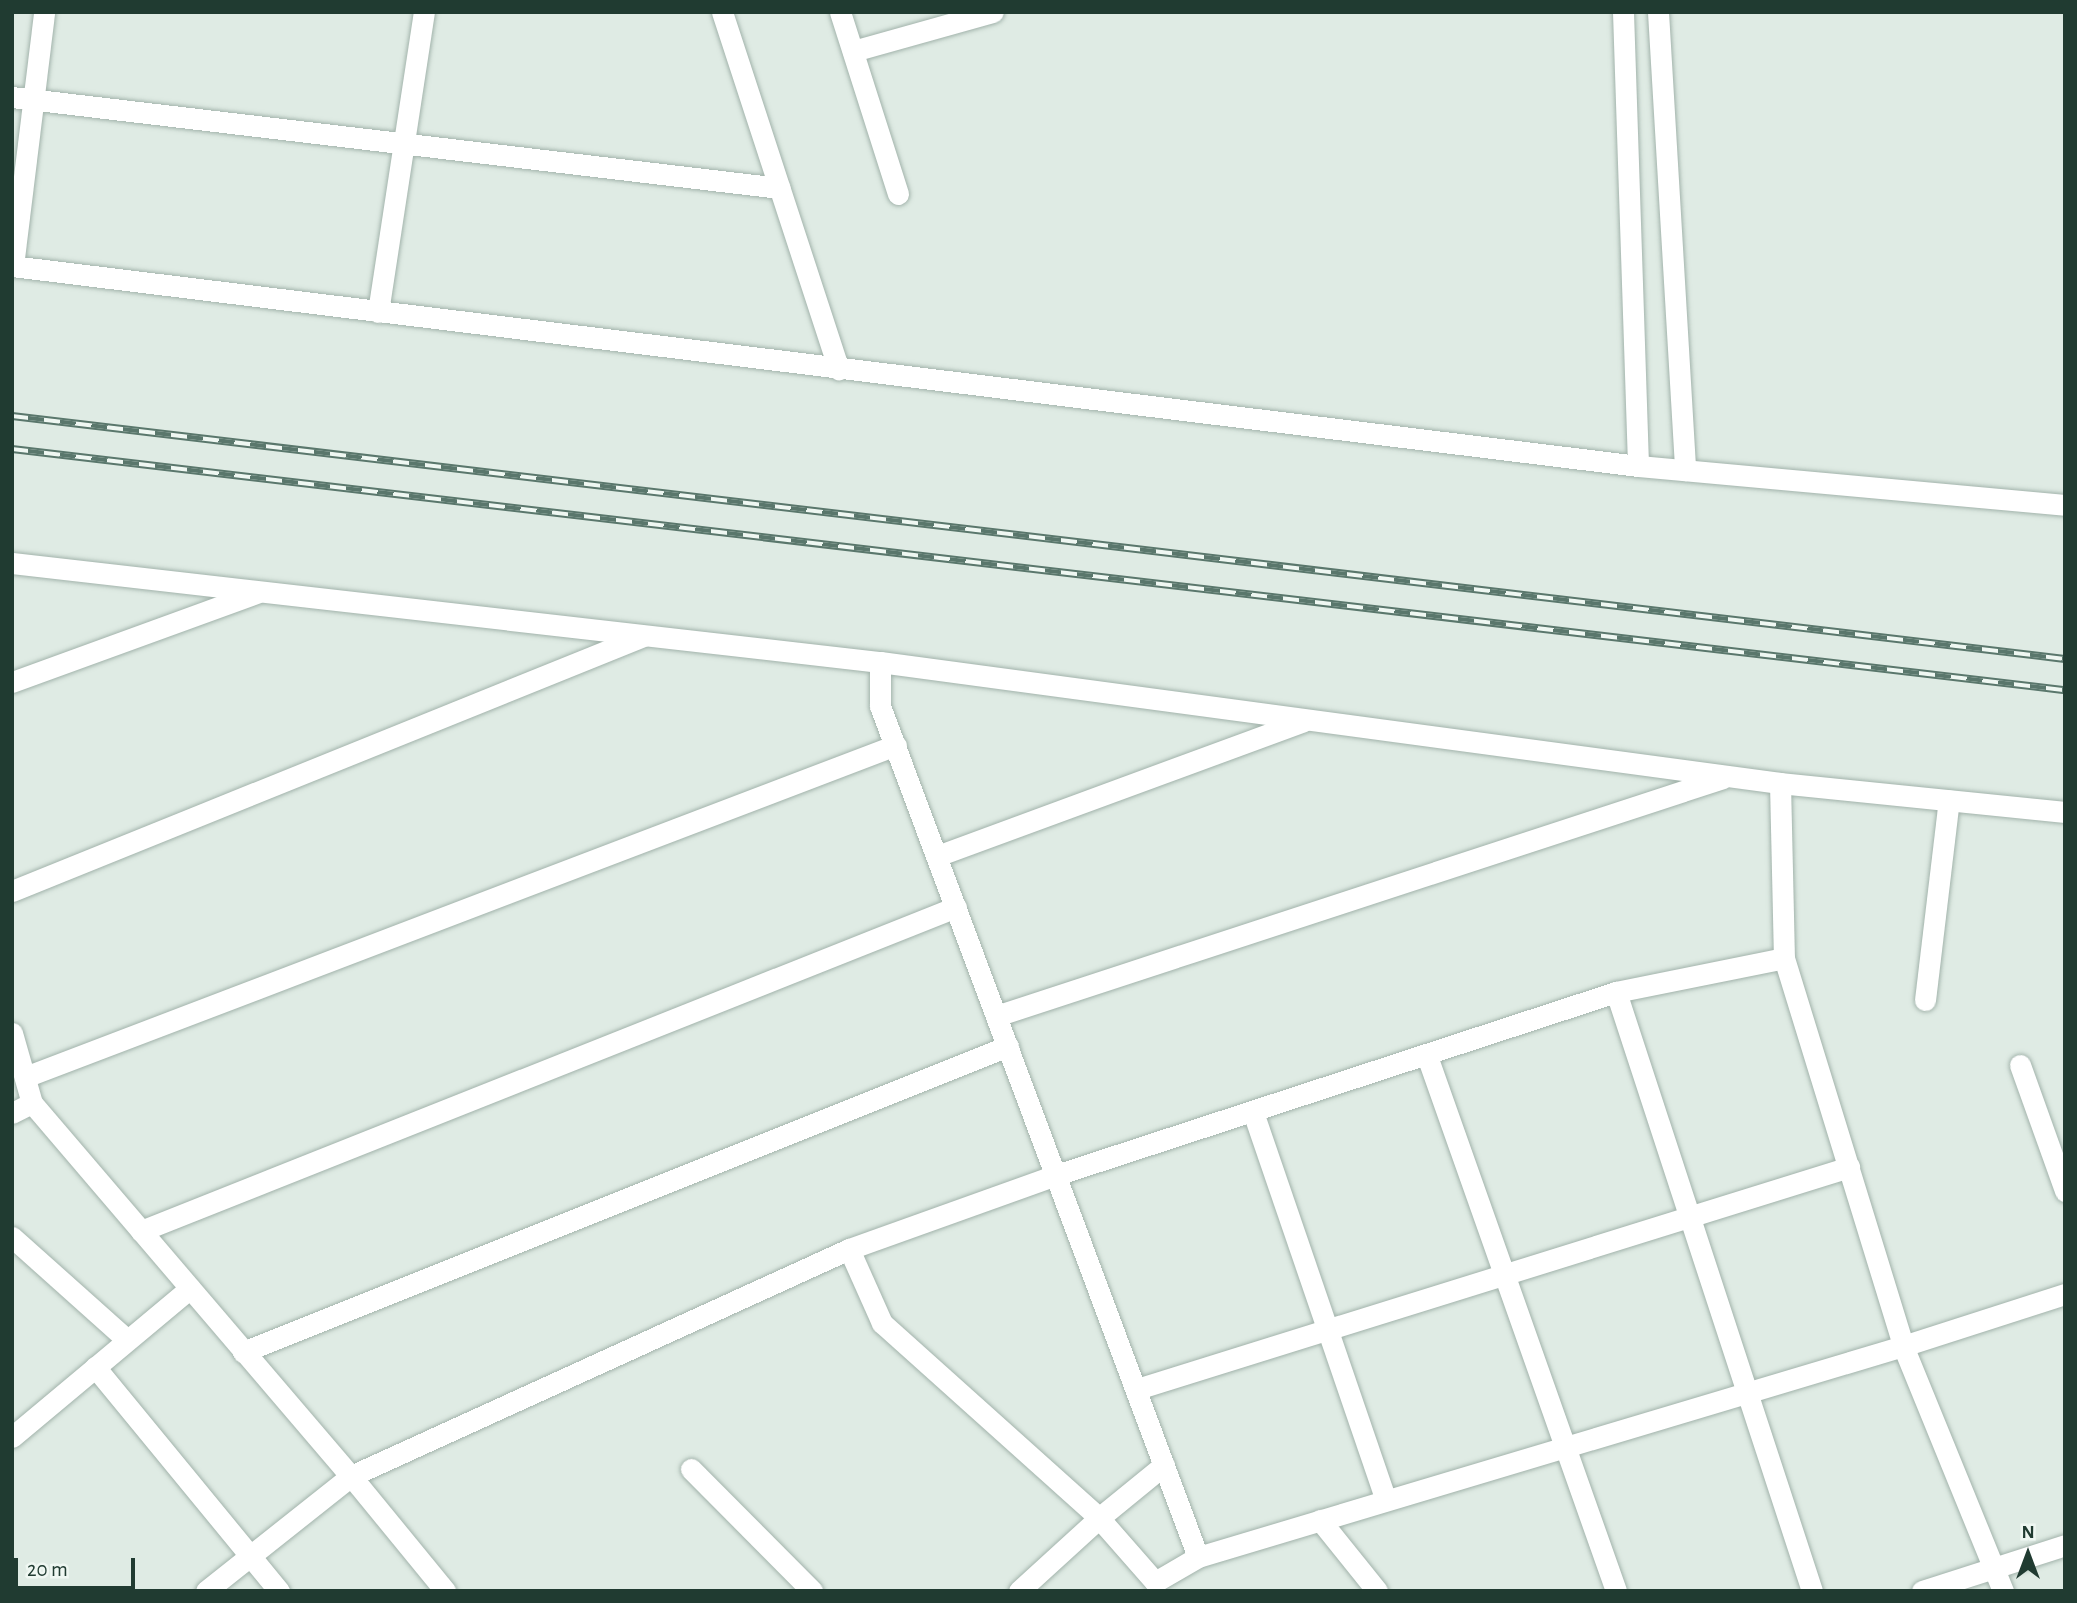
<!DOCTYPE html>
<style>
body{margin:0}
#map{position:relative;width:2077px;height:1603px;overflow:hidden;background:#dfebe4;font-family:"Alegreya Sans",sans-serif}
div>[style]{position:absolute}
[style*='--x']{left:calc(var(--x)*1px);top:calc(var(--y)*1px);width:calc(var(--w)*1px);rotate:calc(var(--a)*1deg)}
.roads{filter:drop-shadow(0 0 2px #a2b3ab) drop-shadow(0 0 2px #a2b3ab)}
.minor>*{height:21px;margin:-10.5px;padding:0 10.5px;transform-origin:10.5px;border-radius:10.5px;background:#fff}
.rail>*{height:8px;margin-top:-4px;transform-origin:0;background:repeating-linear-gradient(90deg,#eff7f2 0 16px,#5a776c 0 32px);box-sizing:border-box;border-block:2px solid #5a776c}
span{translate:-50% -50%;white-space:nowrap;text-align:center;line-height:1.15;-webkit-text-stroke:5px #eff7f2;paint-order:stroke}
.frame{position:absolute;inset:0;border:14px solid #203b31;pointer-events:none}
.north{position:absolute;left:1993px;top:1519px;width:70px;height:70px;-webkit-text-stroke:5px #eff7f2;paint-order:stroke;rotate:0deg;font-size:19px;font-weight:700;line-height:28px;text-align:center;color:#203b31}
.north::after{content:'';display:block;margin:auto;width:24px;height:32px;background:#203b31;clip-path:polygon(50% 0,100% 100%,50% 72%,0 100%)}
.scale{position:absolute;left:14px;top:1558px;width:121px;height:32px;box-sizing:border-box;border:4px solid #203b31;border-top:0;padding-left:9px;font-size:21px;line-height:24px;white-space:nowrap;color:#203b31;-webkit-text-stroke:5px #eff7f2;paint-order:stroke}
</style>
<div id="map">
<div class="roads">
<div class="minor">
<i style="--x:722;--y:12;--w:376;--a:71.9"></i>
<i style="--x:840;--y:12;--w:191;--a:72.3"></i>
<i style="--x:1623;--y:12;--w:454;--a:88.1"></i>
<i style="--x:1658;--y:12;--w:459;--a:86.6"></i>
<i style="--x:853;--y:51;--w:145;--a:-15.6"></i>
<i style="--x:12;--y:97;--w:773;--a:6.76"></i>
<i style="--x:12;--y:266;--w:1638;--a:7.01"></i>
<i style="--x:1638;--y:466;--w:429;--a:5.2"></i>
<i style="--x:13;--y:266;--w:256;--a:-83"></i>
<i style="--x:378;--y:312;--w:304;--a:-81.3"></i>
<i style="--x:12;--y:563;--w:874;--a:6.51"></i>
<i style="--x:880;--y:662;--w:908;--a:7.66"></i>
<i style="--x:1780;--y:783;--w:286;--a:5.8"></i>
<i style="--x:880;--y:662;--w:44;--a:90"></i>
<i style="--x:880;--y:706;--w:908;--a:69.51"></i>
<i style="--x:12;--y:682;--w:261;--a:-20"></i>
<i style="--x:1780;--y:783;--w:175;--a:88.7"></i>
<i style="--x:1784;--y:958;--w:406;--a:72.9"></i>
<i style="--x:1903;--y:1346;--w:265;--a:67.8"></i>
<i style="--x:937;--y:856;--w:390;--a:-20.2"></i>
<i style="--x:12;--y:891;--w:681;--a:-22"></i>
<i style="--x:1616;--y:992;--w:630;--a:71.88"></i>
<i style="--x:1925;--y:1000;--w:201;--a:-83.2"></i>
<i style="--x:996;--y:1016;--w:765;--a:-18.13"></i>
<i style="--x:12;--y:1033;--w:73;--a:74.1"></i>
<i style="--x:32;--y:1103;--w:491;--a:49.5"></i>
<i style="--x:351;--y:1476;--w:149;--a:50.7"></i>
<i style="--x:1427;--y:1056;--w:567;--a:70.54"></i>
<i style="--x:2020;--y:1065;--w:134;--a:70.3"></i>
<i style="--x:25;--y:1077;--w:932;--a:-20.87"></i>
<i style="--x:1253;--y:1112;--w:410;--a:71.1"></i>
<i style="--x:12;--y:1113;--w:22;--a:-27"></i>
<i style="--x:141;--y:1231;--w:877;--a:-21.68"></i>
<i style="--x:12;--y:1237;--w:154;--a:41.8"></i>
<i style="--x:849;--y:1249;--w:81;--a:66"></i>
<i style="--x:882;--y:1323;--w:292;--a:41.9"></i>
<i style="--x:1099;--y:1518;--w:85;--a:48.8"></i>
<i style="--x:1155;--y:1582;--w:50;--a:-30.2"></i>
<i style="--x:1198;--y:1557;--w:736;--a:-16.66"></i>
<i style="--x:1903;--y:1346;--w:170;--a:-17.8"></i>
<i style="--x:243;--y:1352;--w:824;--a:-21.8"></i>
<i style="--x:95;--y:1367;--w:290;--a:50.6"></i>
<i style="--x:1137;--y:1389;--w:746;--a:-17.32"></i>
<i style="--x:12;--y:1437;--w:232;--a:-39.9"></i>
<i style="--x:691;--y:1469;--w:172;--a:45.2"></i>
<i style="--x:1320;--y:1520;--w:91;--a:51.2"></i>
<i style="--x:206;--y:1591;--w:185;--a:-38.4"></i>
<i style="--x:351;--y:1476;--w:547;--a:-24.5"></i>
<i style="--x:849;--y:1249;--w:220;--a:-19.7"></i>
<i style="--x:1056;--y:1175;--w:589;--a:-18.1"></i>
<i style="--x:1616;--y:992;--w:171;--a:-11.4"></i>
<i style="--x:1019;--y:1591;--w:108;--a:-42.4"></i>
<i style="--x:1099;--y:1518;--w:84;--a:-39.2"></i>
<i style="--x:1922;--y:1591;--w:150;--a:-17.8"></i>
</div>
</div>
<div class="rail">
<i style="--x:12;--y:416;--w:2067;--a:6.75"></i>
<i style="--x:12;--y:449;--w:2067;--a:6.7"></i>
</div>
<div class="frame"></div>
<div class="north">N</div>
<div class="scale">20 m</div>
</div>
